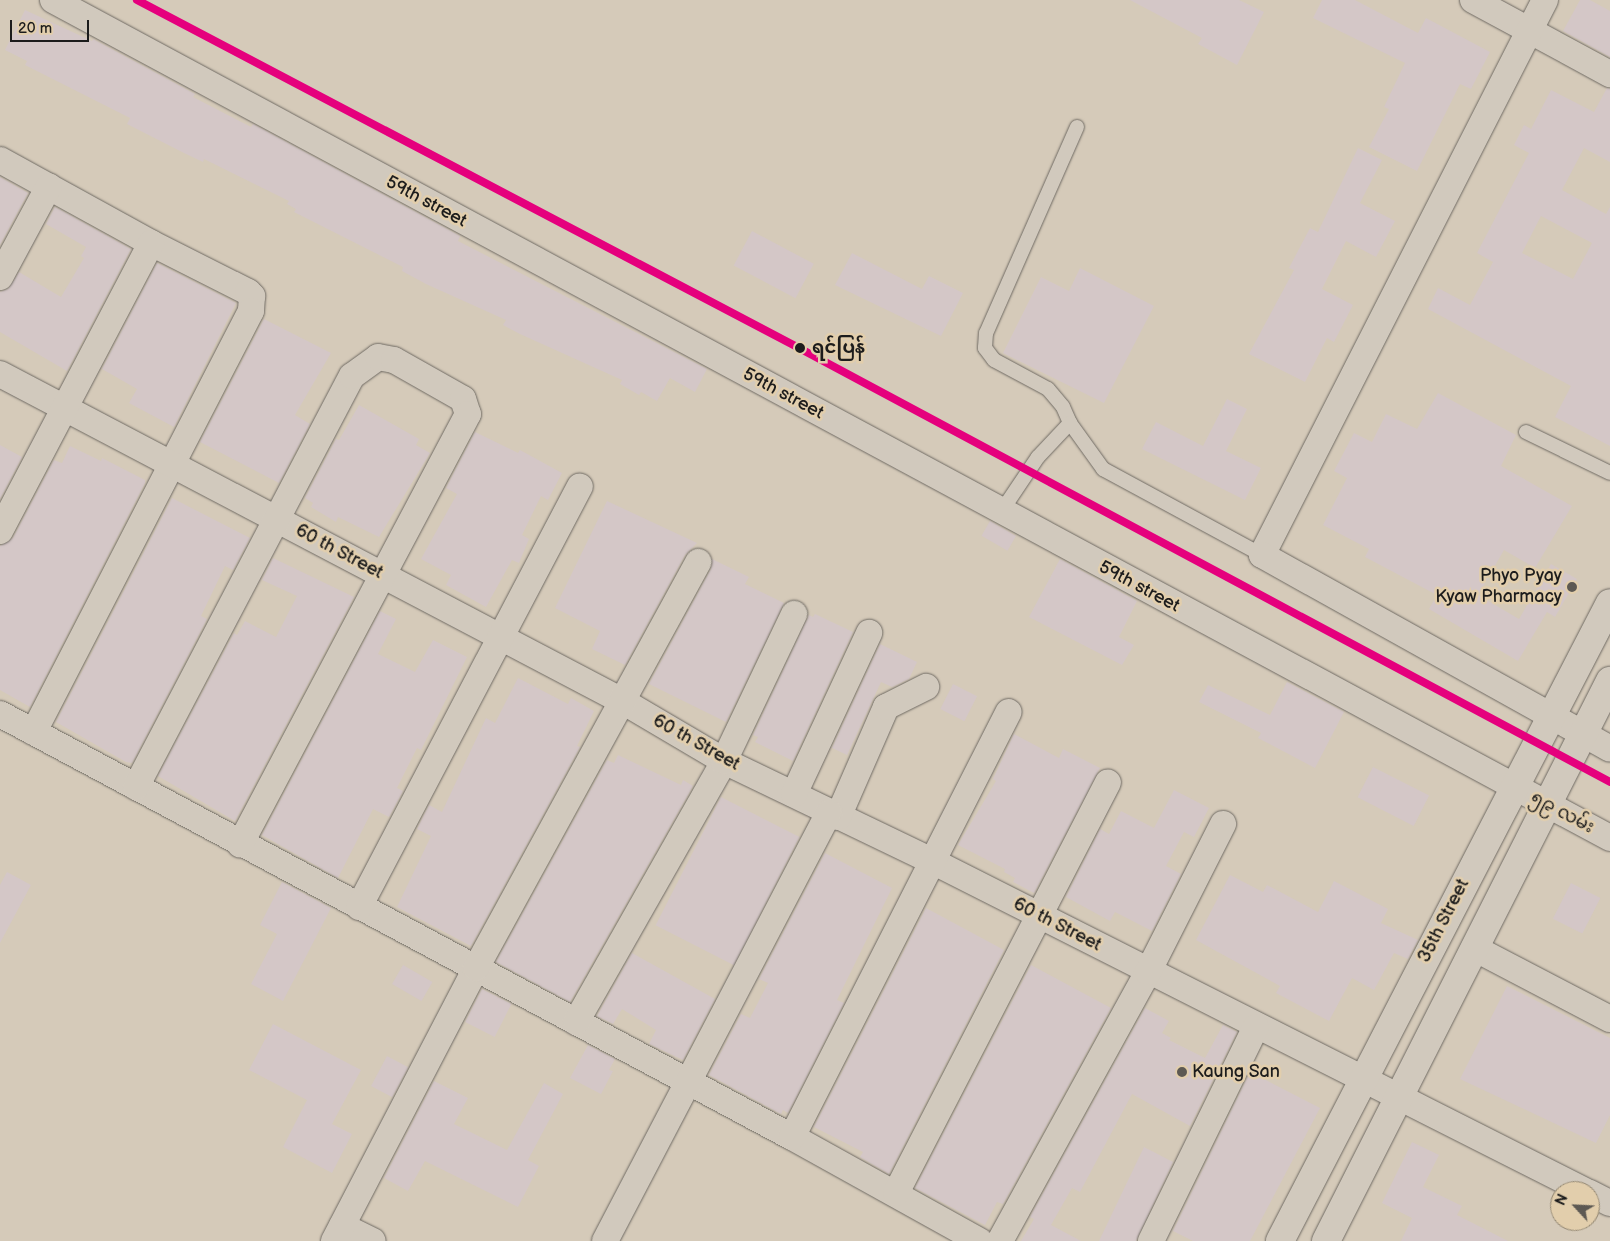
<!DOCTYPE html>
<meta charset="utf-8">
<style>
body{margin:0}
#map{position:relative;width:1610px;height:1241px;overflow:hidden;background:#d5cab9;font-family:"Balsamiq Sans","Noto Sans Myanmar",sans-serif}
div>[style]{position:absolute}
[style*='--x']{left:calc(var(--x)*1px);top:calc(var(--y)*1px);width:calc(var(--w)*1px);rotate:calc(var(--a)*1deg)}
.building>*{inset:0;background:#d4c7c7;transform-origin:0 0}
.roads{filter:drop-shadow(0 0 1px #6f6a63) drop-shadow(0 0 1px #6f6a63)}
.service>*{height:14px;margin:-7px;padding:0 7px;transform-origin:7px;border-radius:7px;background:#d1c9bd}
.minor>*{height:26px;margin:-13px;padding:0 13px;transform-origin:13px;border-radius:13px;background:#d1c9bd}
.primary>*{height:28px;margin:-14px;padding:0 14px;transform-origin:14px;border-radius:14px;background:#d1c9bd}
.rail-1>*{height:8px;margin:-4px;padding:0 4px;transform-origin:4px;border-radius:4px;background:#e5007d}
.dots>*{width:14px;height:14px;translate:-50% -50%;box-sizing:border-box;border:2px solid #e2ceac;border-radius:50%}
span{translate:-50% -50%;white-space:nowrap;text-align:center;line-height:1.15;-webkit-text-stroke:5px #e2ceac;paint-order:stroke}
.street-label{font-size:18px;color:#1c1c1c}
.stop-label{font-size:18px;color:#1c1c1c;font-weight:700}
.left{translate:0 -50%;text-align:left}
.poi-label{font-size:18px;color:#1c1c1c}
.right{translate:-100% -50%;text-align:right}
.north{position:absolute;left:1550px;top:1181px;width:50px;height:50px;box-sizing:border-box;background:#e2ceac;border:1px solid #938772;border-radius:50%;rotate:295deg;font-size:14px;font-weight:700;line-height:20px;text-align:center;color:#1c1c1c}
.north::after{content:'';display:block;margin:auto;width:18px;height:22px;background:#5d5953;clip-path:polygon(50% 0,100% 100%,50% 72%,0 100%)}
.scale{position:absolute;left:10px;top:20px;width:79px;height:22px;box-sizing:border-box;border:2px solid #1c1c1c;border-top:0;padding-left:6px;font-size:15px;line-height:18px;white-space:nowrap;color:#1c1c1c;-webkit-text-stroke:4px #e2ceac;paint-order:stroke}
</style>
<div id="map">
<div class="building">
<i style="clip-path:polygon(1130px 0,1239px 0,1264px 12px,1237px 65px,1198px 44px,1202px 38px)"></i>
<i style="clip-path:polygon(1322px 0,1355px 0,1418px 33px,1426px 18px,1490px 52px,1471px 89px,1460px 84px,1417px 171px,1369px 147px,1389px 109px,1384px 107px,1405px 63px,1313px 18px)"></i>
<i style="clip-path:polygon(1580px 0,1590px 0,1610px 11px,1610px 57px,1563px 31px)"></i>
<i style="clip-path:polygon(25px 10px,92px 41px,93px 39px,195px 94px,193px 97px,251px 127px,253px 124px,460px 236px,458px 241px,707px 369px,695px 392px,670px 378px,657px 401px,641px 392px,639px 395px,620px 384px,622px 380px,520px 334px,503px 325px,506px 320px,426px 284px,402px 271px,403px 267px,294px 212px,296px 209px,287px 204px,289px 201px,204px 159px,203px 162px,184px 153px,127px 124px,130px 118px,25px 65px,27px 61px,5px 50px)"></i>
<i style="clip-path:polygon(evenodd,1607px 88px,1610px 89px,1610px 162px,1584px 148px,1562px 190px,1606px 214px,1610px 207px,1610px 446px,1555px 417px,1571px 386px,1428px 309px,1438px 288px,1470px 305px,1493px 262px,1477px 253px,1529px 153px,1514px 145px,1524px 125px,1531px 129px,1551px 90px,1594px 112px,1607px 88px,1541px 216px,1592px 243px,1573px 279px,1522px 253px,1541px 216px)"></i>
<i style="clip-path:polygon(1358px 148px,1382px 160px,1360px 203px,1395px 221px,1376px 257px,1346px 241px,1322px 289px,1353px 305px,1334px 342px,1327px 338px,1305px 382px,1249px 354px,1294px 270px,1289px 268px,1310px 228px,1318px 232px)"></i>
<i style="clip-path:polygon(0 177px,28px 193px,0 245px)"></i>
<i style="clip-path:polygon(55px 207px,131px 249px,67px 371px,0 332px,0 292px,8px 289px,19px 272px,61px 297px,84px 258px,81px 256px,86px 247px,46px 224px)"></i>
<i style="left:752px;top:231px;width:70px;height:39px;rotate:28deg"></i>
<i style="clip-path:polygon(852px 253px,922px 289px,929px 276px,963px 293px,941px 336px,835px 285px)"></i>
<i style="clip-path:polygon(157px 263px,236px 303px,174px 427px,129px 403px,137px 389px,102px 369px)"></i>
<i style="clip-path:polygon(1080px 268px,1154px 306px,1104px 403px,1003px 353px,1041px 277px,1069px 291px)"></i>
<i style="clip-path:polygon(264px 319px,331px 353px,295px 415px,310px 424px,279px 483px,200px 442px)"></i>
<i style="clip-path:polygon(1438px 393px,1516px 435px,1501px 466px,1572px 506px,1535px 568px,1504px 550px,1478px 595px,1519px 619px,1551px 564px,1577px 579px,1555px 617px,1547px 612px,1518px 661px,1429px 609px,1437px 595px,1365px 557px,1369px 549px,1323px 525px,1347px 478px,1334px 471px,1354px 433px,1372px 442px,1386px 414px,1417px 429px)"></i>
<i style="clip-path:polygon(1227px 399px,1247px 409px,1226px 451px,1261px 468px,1245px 500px,1142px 449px,1156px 422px,1203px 446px)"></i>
<i style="clip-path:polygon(359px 405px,419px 439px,416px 445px,430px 453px,379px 537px,338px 517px,336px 522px,311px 507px,313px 503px,305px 498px,336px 439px,339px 440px)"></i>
<i style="clip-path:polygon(475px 432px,518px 453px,520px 450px,562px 473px,548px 500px,541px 496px,522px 535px,529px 539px,519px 563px,512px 560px,486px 607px,446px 585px,451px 575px,421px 559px,457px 494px,446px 488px)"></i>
<i style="clip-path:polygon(0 445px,22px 457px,0 499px)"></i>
<i style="clip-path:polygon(70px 446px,101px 461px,102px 458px,145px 480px,145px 483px,30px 707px,0 690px,0 546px,13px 538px,54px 460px,62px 463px)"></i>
<i style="clip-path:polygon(172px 498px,250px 538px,233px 570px,225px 566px,201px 616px,207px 619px,132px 763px,126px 762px,56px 722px)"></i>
<i style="clip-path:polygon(607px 501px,697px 543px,685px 555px,625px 665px,592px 649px,600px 631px,555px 608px)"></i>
<i style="left:990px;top:521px;width:30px;height:17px;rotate:30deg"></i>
<i style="clip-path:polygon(273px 558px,354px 597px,235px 821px,158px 776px,234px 633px,237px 635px,245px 621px,276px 637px,297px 596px,262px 580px)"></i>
<i style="clip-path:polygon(712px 559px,749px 577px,745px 584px,784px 603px,726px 722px,649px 684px,711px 569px)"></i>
<i style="clip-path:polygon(1060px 559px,1137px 601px,1119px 637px,1134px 645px,1122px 665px,1029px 617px)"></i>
<i style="clip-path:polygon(380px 611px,396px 619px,378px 654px,415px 672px,433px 640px,467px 657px,421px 750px,417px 748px,397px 788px,403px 791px,389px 817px,373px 809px,338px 878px,262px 835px)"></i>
<i style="clip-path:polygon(815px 614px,853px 632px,793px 761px,755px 742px,758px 737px,753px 735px,809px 615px,813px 617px)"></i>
<i style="clip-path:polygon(880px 644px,917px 662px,909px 679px,892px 687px,881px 682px,847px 755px,832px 748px)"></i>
<i style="clip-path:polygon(518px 678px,568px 704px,571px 698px,594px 711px,577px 746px,580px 747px,471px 946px,397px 907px,431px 836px,417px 829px,429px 805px,442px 812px,486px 718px,495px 723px)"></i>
<i style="clip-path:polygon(1287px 682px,1344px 712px,1315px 768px,1258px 738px,1261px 733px,1199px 702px,1208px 685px,1270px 715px)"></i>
<i style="left:953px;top:684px;width:27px;height:28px;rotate:27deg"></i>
<i style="clip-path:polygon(1014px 734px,1059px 758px,1063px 749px,1100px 768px,1034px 893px,1013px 882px,1015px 878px,1004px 872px,1005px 869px,958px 845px,996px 781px,993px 779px)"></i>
<i style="clip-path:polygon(618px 755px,681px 785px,683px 780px,693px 786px,570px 1002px,496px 962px,607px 760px,614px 763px)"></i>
<i style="left:1373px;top:767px;width:63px;height:34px;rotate:27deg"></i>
<i style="clip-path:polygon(1174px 790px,1209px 808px,1194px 837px,1184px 832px,1166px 866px,1181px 874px,1152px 931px,1115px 912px,1110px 921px,1066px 897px,1100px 829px,1109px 834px,1121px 811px,1154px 828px)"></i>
<i style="left:721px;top:797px;width:88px;height:144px;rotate:27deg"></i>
<i style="clip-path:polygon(825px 853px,892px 888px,837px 1000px,844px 1003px,788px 1113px,783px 1110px,781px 1114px,709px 1075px,741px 1014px,750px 1018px,768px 983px,759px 979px)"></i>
<i style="clip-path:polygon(7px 872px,31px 885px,0 943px,0 885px)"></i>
<i style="clip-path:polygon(1230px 875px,1263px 892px,1267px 885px,1318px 912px,1334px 881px,1388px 909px,1381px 923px,1418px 940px,1408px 959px,1394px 953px,1374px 990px,1352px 978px,1329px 1021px,1276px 993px,1280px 986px,1196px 940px)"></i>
<i style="clip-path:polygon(282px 882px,331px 908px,283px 1001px,251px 984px,277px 934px,260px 925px)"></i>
<i style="left:1571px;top:883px;width:33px;height:40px;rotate:27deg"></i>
<i style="clip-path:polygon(926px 908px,1004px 950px,889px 1174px,860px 1157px,863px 1152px,814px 1127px)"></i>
<i style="clip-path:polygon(632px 953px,715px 999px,683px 1060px,649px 1044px,656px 1030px,622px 1009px,613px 1024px,597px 1016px)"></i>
<i style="left:403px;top:965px;width:34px;height:22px;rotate:30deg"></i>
<i style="clip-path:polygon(1031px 965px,1111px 1008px,1003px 1204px,997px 1202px,985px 1225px,915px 1188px)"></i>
<i style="clip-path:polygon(1507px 986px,1610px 1038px,1610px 1115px,1596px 1143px,1460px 1079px)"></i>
<i style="left:482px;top:989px;width:33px;height:37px;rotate:27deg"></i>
<i style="clip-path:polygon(1145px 1008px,1169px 1021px,1162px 1033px,1171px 1038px,1169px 1040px,1205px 1058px,1223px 1025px,1237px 1032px,1190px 1126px,1132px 1094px,1080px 1192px,1072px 1188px,1051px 1225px,1081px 1241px,1021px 1241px,1034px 1219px,1030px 1217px)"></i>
<i style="clip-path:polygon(273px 1024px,361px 1070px,332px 1124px,352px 1134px,332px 1173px,283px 1147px,307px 1100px,249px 1070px)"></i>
<i style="clip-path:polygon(588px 1045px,615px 1059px,609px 1070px,613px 1071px,601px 1094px,570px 1078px)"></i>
<i style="left:387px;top:1056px;width:24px;height:34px;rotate:28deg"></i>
<i style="clip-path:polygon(1250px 1072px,1320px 1108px,1250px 1241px,1193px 1241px,1173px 1231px)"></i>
<i style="clip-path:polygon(434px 1081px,468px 1098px,454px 1124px,507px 1150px,544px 1083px,563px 1094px,528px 1160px,539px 1166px,518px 1207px,425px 1161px,408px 1191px,384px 1178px)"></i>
<i style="clip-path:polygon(1412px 1142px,1439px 1155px,1423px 1187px,1462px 1206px,1457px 1215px,1508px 1241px,1401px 1241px,1412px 1218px,1382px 1203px)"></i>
<i style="clip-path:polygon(1144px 1147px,1173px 1162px,1136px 1241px,1099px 1241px)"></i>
</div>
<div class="roads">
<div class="service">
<i style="--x:1077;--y:127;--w:225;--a:113.8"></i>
<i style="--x:986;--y:333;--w:15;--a:94"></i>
<i style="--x:985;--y:348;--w:15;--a:53"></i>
<i style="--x:994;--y:360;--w:61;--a:28.2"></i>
<i style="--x:1048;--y:389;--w:23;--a:50"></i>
<i style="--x:1063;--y:407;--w:17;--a:66"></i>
<i style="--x:1070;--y:423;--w:57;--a:54.3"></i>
<i style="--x:1103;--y:469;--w:181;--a:28.4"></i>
<i style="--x:1526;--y:432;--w:93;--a:26"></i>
<i style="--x:1001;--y:512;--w:66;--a:-56.1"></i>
<i style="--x:1038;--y:457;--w:47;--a:-46.7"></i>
</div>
<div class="minor">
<i style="--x:53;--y:0;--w:1768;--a:28.29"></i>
<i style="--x:1473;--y:0;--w:156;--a:28.4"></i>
<i style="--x:1545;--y:0;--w:623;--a:117.02"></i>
<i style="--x:1262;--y:555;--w:398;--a:29.1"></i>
<i style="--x:0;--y:160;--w:172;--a:28.8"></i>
<i style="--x:151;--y:243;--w:109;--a:26.8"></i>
<i style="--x:248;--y:292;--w:6;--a:45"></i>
<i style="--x:252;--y:296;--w:15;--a:94"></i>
<i style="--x:251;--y:311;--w:474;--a:117.3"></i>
<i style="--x:0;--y:277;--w:103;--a:-61.7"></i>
<i style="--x:0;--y:374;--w:705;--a:27.73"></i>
<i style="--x:624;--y:702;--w:116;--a:30.5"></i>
<i style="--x:724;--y:761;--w:231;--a:25.7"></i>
<i style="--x:932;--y:861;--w:732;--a:26.81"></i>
<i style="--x:0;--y:531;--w:325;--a:-62.3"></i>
<i style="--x:0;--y:714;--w:898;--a:28.11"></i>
<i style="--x:792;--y:1137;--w:215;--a:29"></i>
<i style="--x:136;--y:787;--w:464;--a:-62.3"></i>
<i style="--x:352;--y:376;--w:32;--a:-36"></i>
<i style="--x:378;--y:357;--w:16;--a:11"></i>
<i style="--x:394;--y:360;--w:79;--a:29.5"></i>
<i style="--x:463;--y:399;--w:16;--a:72"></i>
<i style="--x:468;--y:414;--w:487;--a:117.9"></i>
<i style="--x:794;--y:794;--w:178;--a:-65"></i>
<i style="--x:838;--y:817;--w:120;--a:-66.4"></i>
<i style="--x:886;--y:707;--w:45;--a:-26.6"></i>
<i style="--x:359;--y:907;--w:475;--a:-62.3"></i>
<i style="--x:1474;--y:948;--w:153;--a:27.6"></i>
<i style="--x:576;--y:1022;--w:300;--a:-60.4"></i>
<i style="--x:724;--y:761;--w:163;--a:-64.5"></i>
<i style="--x:792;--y:1137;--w:477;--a:-63"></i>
<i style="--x:896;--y:1193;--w:462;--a:-62.7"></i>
<i style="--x:1590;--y:1193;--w:22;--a:27"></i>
<i style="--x:342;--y:1226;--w:34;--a:26"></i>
<i style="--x:334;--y:1241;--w:308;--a:-62.5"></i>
<i style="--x:476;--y:968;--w:463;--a:-61.3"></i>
<i style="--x:605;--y:1241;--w:483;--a:-62.4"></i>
<i style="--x:1000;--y:1241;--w:307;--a:-61.2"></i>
<i style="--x:1148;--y:972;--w:166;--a:-63.1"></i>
<i style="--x:1151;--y:1241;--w:238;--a:-63.9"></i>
</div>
<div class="primary">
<i style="--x:1280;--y:1241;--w:718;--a:-62.65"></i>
<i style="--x:1326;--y:1241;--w:628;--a:-63.11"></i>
</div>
</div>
<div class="rail-1">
<i style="--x:137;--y:0;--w:748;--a:27.73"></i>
<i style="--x:799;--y:348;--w:920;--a:28.15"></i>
</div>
<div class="dots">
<i style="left:800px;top:348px;background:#1c1c1c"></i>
<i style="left:1572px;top:587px;background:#5d5953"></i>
<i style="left:1182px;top:1072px;background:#5d5953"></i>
</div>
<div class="street-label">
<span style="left:426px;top:202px;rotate:28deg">59th street</span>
<span style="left:783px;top:394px;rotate:28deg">59th street</span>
<span style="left:339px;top:552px;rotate:28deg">60 th Street</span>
<span style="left:1139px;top:587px;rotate:28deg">59th street</span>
<span style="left:696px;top:743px;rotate:29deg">60 th Street</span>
<span style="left:1562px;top:813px;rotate:28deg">၅၉ လမ်း</span>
<span style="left:1444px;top:921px;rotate:-63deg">35th Street</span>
<span style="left:1057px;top:925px;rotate:27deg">60 th Street</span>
</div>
<div class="stop-label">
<span class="left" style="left:812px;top:348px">ရင်ပြန်</span>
</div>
<div class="poi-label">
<span class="right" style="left:1562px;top:587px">Phyo Pyay<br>Kyaw Pharmacy</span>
<span class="left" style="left:1192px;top:1072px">Kaung San</span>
</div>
<div class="north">N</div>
<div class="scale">20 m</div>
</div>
